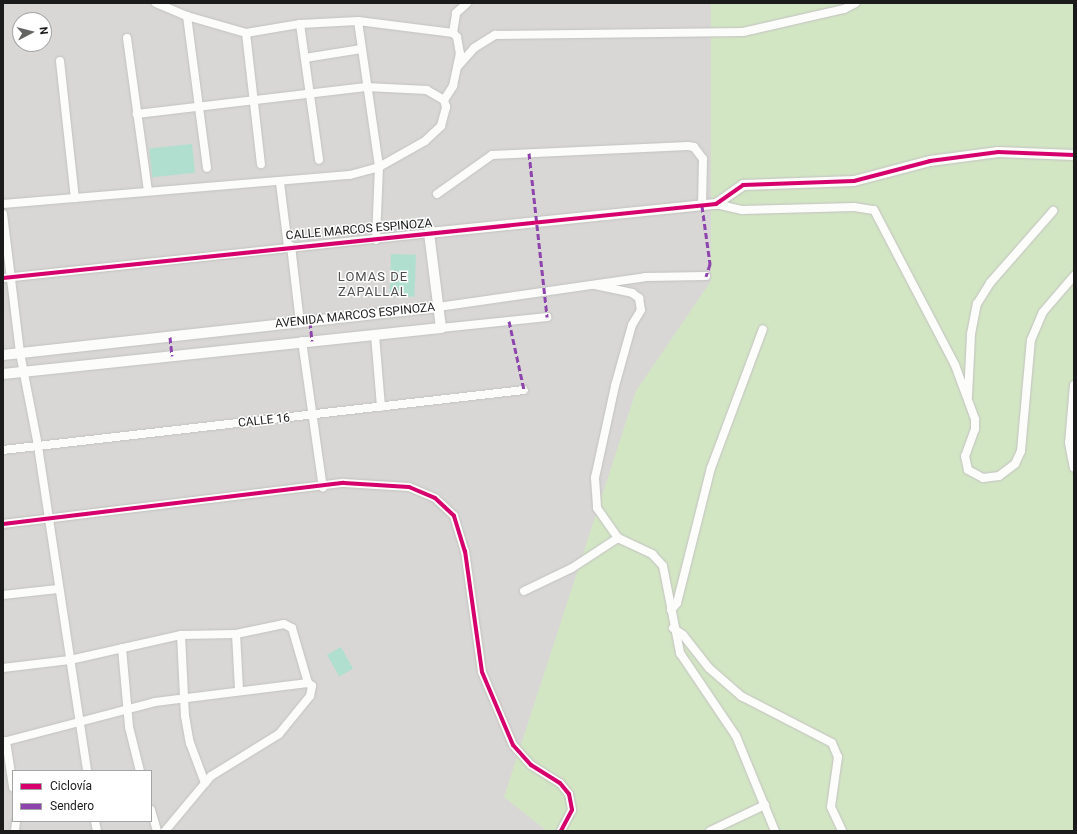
<!DOCTYPE html>
<meta charset="utf-8">
<style>
body{margin:0}
#map{position:relative;width:1077px;height:834px;overflow:hidden;background:#e9e8e4;font-family:Roboto,sans-serif}
div>[style]{position:absolute}
[style*='--x']{left:calc(var(--x)*1px);top:calc(var(--y)*1px);width:calc(var(--w)*1px);rotate:calc(var(--a)*1deg)}
.residential>*{inset:0;background:#d8d7d5}
.grass>*{inset:0;background:#d3e6c4}
.pitch>*{inset:0;background:#b0dfcf;transform-origin:0 0}
.roads{filter:drop-shadow(0 0 1px #c2c2c0) drop-shadow(0 0 1px #c2c2c0)}
.minor>*{height:8px;margin:-4px;padding:0 4px;transform-origin:4px;border-radius:4px;background:#fcfcfb}
.tertiary>*{height:10px;margin:-5px;padding:0 5px;transform-origin:5px;border-radius:5px;background:#fcfcfb}
.quiet>*{height:3px;margin-top:-1.5px;transform-origin:0;background:repeating-linear-gradient(90deg,#8e44ad 0 6px,transparent 0 9px)}
.cycleway>*{height:4px;margin:-2px;padding:0 2px;transform-origin:2px;border-radius:2px;background:#d6006c}
span{translate:-50% -50%;white-space:nowrap;text-align:center;line-height:1.15;-webkit-text-stroke:3px #fff;paint-order:stroke}
.street-label{font-size:12px;color:#1b1b1b}
.neighbourhood-label{font-size:13px;color:#4e4e4e;letter-spacing:1px}
.frame{position:absolute;inset:0;border:4px solid #1b1b1b;pointer-events:none}
.legend{position:absolute;left:12px;top:770px;width:140px;height:52px;box-sizing:border-box;background:#fff;border:1px solid #a4a4a4;margin:0;padding:5px 7px;list-style:none;font-size:12px;color:#1b1b1b}
.legend li{display:flex;align-items:center;gap:8px;height:20px}
.legend b{width:20px;border:1px solid #a4a4a4}
.north{position:absolute;left:12px;top:12px;width:40px;height:40px;box-sizing:border-box;background:#fff;border:1px solid #a4a4a4;border-radius:50%;rotate:83deg;font-size:11px;font-weight:700;line-height:16px;text-align:center;color:#1b1b1b}
.north::after{content:'';display:block;margin:auto;width:14px;height:18px;background:#636361;clip-path:polygon(50% 0,100% 100%,50% 72%,0 100%)}
</style>
<div id="map">
<div class="residential">
<i style="clip-path:polygon(evenodd,3px 3px,1074px 3px,882px 831px,3px 831px,3px 3px,20px 20px,44px 20px,44px 44px,20px 44px,20px 20px,3px 3px,13px 771px,151px 771px,151px 821px,13px 821px,13px 771px)"></i>
</div>
<div class="grass">
<i style="clip-path:polygon(711px 3px,1074px 3px,1074px 831px,547px 831px,504px 797px,636px 391px,711px 281px)"></i>
</div>
<div class="pitch">
<i style="left:192px;top:144px;width:29px;height:43px;rotate:84deg"></i>
<i style="left:391px;top:254px;width:25px;height:42px;rotate:2deg"></i>
<i style="left:341px;top:647px;width:25px;height:16px;rotate:61deg"></i>
</div>
<div class="roads">
<div class="minor">
<i style="--x:156;--y:3;--w:34;--a:23"></i>
<i style="--x:187;--y:16;--w:61;--a:16.1"></i>
<i style="--x:246;--y:33;--w:55;--a:-9.5"></i>
<i style="--x:300;--y:24;--w:58;--a:-3"></i>
<i style="--x:358;--y:21;--w:96;--a:7.2"></i>
<i style="--x:187;--y:16;--w:153;--a:82.5"></i>
<i style="--x:358;--y:21;--w:148;--a:81.8"></i>
<i style="--x:379;--y:167;--w:73;--a:92.4"></i>
<i style="--x:300;--y:24;--w:137;--a:82"></i>
<i style="--x:246;--y:33;--w:132;--a:83.5"></i>
<i style="--x:127;--y:38;--w:154;--a:82.2"></i>
<i style="--x:305;--y:58;--w:57;--a:-9.1"></i>
<i style="--x:60;--y:61;--w:138;--a:83.8"></i>
<i style="--x:458;--y:66;--w:24;--a:-48"></i>
<i style="--x:474;--y:48;--w:25;--a:-32"></i>
<i style="--x:495;--y:35;--w:248;--a:-0.7"></i>
<i style="--x:743;--y:32;--w:104;--a:-12.8"></i>
<i style="--x:844;--y:9;--w:13;--a:-27"></i>
<i style="--x:444;--y:100;--w:17;--a:-57"></i>
<i style="--x:453;--y:86;--w:33;--a:-78"></i>
<i style="--x:460;--y:54;--w:17;--a:-100"></i>
<i style="--x:457;--y:37;--w:6;--a:-135"></i>
<i style="--x:453;--y:33;--w:20;--a:-81"></i>
<i style="--x:456;--y:13;--w:15;--a:-42"></i>
<i style="--x:280;--y:183;--w:64;--a:82.8"></i>
<i style="--x:437;--y:194;--w:67;--a:-35.3"></i>
<i style="--x:492;--y:155;--w:196;--a:-2.6"></i>
<i style="--x:688;--y:146;--w:6;--a:9"></i>
<i style="--x:694;--y:147;--w:15;--a:53"></i>
<i style="--x:703;--y:159;--w:47;--a:91.2"></i>
<i style="--x:3;--y:204;--w:348;--a:-4.8"></i>
<i style="--x:350;--y:175;--w:30;--a:-15"></i>
<i style="--x:379;--y:167;--w:53;--a:-29.5"></i>
<i style="--x:425;--y:141;--w:22;--a:-43"></i>
<i style="--x:441;--y:126;--w:20;--a:-75"></i>
<i style="--x:446;--y:107;--w:7;--a:-106"></i>
<i style="--x:444;--y:100;--w:20;--a:-150"></i>
<i style="--x:427;--y:90;--w:61;--a:-177.2"></i>
<i style="--x:366;--y:87;--w:231;--a:173.3"></i>
<i style="--x:716;--y:204;--w:27;--a:13"></i>
<i style="--x:742;--y:210;--w:112;--a:-1.5"></i>
<i style="--x:854;--y:207;--w:20;--a:9"></i>
<i style="--x:874;--y:210;--w:175;--a:62.4"></i>
<i style="--x:955;--y:365;--w:58;--a:69.7"></i>
<i style="--x:975;--y:419;--w:10;--a:90"></i>
<i style="--x:975;--y:429;--w:29;--a:110"></i>
<i style="--x:965;--y:456;--w:14;--a:78"></i>
<i style="--x:968;--y:470;--w:17;--a:28"></i>
<i style="--x:983;--y:478;--w:16;--a:-7"></i>
<i style="--x:999;--y:476;--w:20;--a:-37"></i>
<i style="--x:1015;--y:464;--w:14;--a:-65"></i>
<i style="--x:1021;--y:451;--w:111;--a:-84.9"></i>
<i style="--x:1031;--y:340;--w:30;--a:-67"></i>
<i style="--x:1043;--y:312;--w:48;--a:-49.3"></i>
<i style="--x:3;--y:214;--w:140;--a:83"></i>
<i style="--x:20;--y:353;--w:95;--a:79"></i>
<i style="--x:38;--y:446;--w:329;--a:81.4"></i>
<i style="--x:291;--y:246;--w:78;--a:83.3"></i>
<i style="--x:3;--y:278;--w:428;--a:-6"></i>
<i style="--x:595;--y:285;--w:38;--a:12"></i>
<i style="--x:632;--y:293;--w:9;--a:36"></i>
<i style="--x:639;--y:298;--w:12;--a:81"></i>
<i style="--x:641;--y:310;--w:17;--a:121"></i>
<i style="--x:632;--y:325;--w:63;--a:105.6"></i>
<i style="--x:615;--y:386;--w:94;--a:102.3"></i>
<i style="--x:595;--y:478;--w:30;--a:86"></i>
<i style="--x:597;--y:508;--w:37;--a:55"></i>
<i style="--x:618;--y:538;--w:38;--a:25"></i>
<i style="--x:652;--y:554;--w:16;--a:47"></i>
<i style="--x:663;--y:566;--w:89;--a:78.9"></i>
<i style="--x:680;--y:653;--w:100;--a:56"></i>
<i style="--x:736;--y:736;--w:103;--a:67.7"></i>
<i style="--x:438;--y:307;--w:209;--a:-8.2"></i>
<i style="--x:645;--y:277;--w:61;--a:-0.9"></i>
<i style="--x:441;--y:328;--w:107;--a:-5.9"></i>
<i style="--x:375;--y:335;--w:72;--a:85.2"></i>
<i style="--x:302;--y:341;--w:148;--a:81.9"></i>
<i style="--x:1074;--y:385;--w:58;--a:94.9"></i>
<i style="--x:1069;--y:443;--w:25;--a:79"></i>
<i style="--x:968;--y:396;--w:62;--a:-87.2"></i>
<i style="--x:971;--y:334;--w:31;--a:-79"></i>
<i style="--x:977;--y:304;--w:25;--a:-58"></i>
<i style="--x:990;--y:283;--w:96;--a:-48.8"></i>
<i style="--x:3;--y:450;--w:524;--a:-6.57"></i>
<i style="--x:3;--y:524;--w:343;--a:-6.9"></i>
<i style="--x:344;--y:483;--w:65;--a:3.5"></i>
<i style="--x:409;--y:487;--w:28;--a:23"></i>
<i style="--x:435;--y:498;--w:26;--a:43"></i>
<i style="--x:454;--y:516;--w:37;--a:73"></i>
<i style="--x:465;--y:551;--w:122;--a:82"></i>
<i style="--x:482;--y:672;--w:79;--a:67"></i>
<i style="--x:513;--y:745;--w:27;--a:48"></i>
<i style="--x:531;--y:765;--w:34;--a:32"></i>
<i style="--x:560;--y:783;--w:14;--a:51"></i>
<i style="--x:569;--y:794;--w:16;--a:79"></i>
<i style="--x:572;--y:810;--w:24;--a:118"></i>
<i style="--x:524;--y:591;--w:53;--a:-25.6"></i>
<i style="--x:572;--y:568;--w:55;--a:-33.1"></i>
<i style="--x:3;--y:595;--w:55;--a:-6.2"></i>
<i style="--x:671;--y:610;--w:9;--a:-49"></i>
<i style="--x:677;--y:603;--w:139;--a:-75.9"></i>
<i style="--x:711;--y:468;--w:148;--a:-69.5"></i>
<i style="--x:673;--y:628;--w:12;--a:35"></i>
<i style="--x:683;--y:635;--w:42;--a:51.8"></i>
<i style="--x:709;--y:668;--w:43;--a:41.2"></i>
<i style="--x:741;--y:696;--w:102;--a:27.3"></i>
<i style="--x:832;--y:743;--w:15;--a:67"></i>
<i style="--x:838;--y:757;--w:50;--a:98"></i>
<i style="--x:831;--y:807;--w:26;--a:65"></i>
<i style="--x:236;--y:634;--w:55;--a:86.9"></i>
<i style="--x:181;--y:635;--w:81;--a:87.2"></i>
<i style="--x:185;--y:716;--w:27;--a:80"></i>
<i style="--x:190;--y:743;--w:43;--a:69.4"></i>
<i style="--x:122;--y:648;--w:79;--a:84.9"></i>
<i style="--x:129;--y:727;--w:45;--a:76"></i>
<i style="--x:3;--y:668;--w:67;--a:-6.8"></i>
<i style="--x:70;--y:660;--w:114;--a:-12.7"></i>
<i style="--x:181;--y:635;--w:55;--a:-1"></i>
<i style="--x:236;--y:634;--w:49;--a:-11.8"></i>
<i style="--x:284;--y:624;--w:9;--a:27"></i>
<i style="--x:292;--y:628;--w:57;--a:73.8"></i>
<i style="--x:308;--y:683;--w:5;--a:37"></i>
<i style="--x:312;--y:686;--w:10;--a:101"></i>
<i style="--x:310;--y:696;--w:49;--a:129.2"></i>
<i style="--x:279;--y:734;--w:80;--a:148.3"></i>
<i style="--x:211;--y:776;--w:72;--a:129.9"></i>
<i style="--x:6;--y:741;--w:47;--a:81.3"></i>
<i style="--x:3;--y:742;--w:157;--a:-14.7"></i>
<i style="--x:155;--y:702;--w:154;--a:-7.1"></i>
<i style="--x:151;--y:810;--w:22;--a:74"></i>
<i style="--x:95;--y:821;--w:10;--a:79"></i>
<i style="--x:15;--y:831;--w:10;--a:-84"></i>
<i style="--x:710;--y:831;--w:61;--a:-25.3"></i>
</div>
<div class="tertiary">
<i style="--x:3;--y:355;--w:438;--a:-6.3"></i>
<i style="--x:3;--y:374;--w:440;--a:-6"></i>
<i style="--x:441;--y:328;--w:96;--a:-97.2"></i>
<i style="--x:429;--y:233;--w:288;--a:-5.8"></i>
<i style="--x:716;--y:204;--w:33;--a:-35"></i>
<i style="--x:743;--y:185;--w:111;--a:-2.1"></i>
<i style="--x:854;--y:181;--w:79;--a:-14.7"></i>
<i style="--x:930;--y:161;--w:69;--a:-7.5"></i>
<i style="--x:998;--y:152;--w:76;--a:2.3"></i>
</div>
</div>
<div class="quiet">
<i style="--x:529;--y:153;--w:165;--a:83.7"></i>
<i style="--x:702;--y:206;--w:59;--a:82.1"></i>
<i style="--x:710;--y:264;--w:13;--a:108"></i>
<i style="--x:509;--y:321;--w:71;--a:77.7"></i>
<i style="--x:310;--y:322;--w:19;--a:84"></i>
<i style="--x:170;--y:337;--w:19;--a:84"></i>
</div>
<div class="cycleway">
<i style="--x:3;--y:278;--w:717;--a:-5.93"></i>
<i style="--x:716;--y:204;--w:33;--a:-35"></i>
<i style="--x:743;--y:185;--w:111;--a:-2.1"></i>
<i style="--x:854;--y:181;--w:79;--a:-14.7"></i>
<i style="--x:930;--y:161;--w:69;--a:-7.5"></i>
<i style="--x:998;--y:152;--w:76;--a:2.3"></i>
<i style="--x:3;--y:524;--w:343;--a:-6.9"></i>
<i style="--x:344;--y:483;--w:65;--a:3.5"></i>
<i style="--x:409;--y:487;--w:28;--a:23"></i>
<i style="--x:435;--y:498;--w:26;--a:43"></i>
<i style="--x:454;--y:516;--w:37;--a:73"></i>
<i style="--x:465;--y:551;--w:122;--a:82"></i>
<i style="--x:482;--y:672;--w:79;--a:67"></i>
<i style="--x:513;--y:745;--w:27;--a:48"></i>
<i style="--x:531;--y:765;--w:34;--a:32"></i>
<i style="--x:560;--y:783;--w:14;--a:51"></i>
<i style="--x:569;--y:794;--w:16;--a:79"></i>
<i style="--x:572;--y:810;--w:24;--a:118"></i>
</div>
<div class="street-label">
<span style="left:359px;top:230px;rotate:-5deg">CALLE MARCOS ESPINOZA</span>
<span style="left:355px;top:316px;rotate:-6deg">AVENIDA MARCOS ESPINOZA</span>
<span style="left:264px;top:421px;rotate:-6deg">CALLE 16</span>
</div>
<div class="neighbourhood-label">
<span style="left:373px;top:285px">LOMAS DE<br>ZAPALLAL</span>
</div>
<div class="frame"></div>
<ul class="legend">
<li><b style="height:5px;background:#d6006c"></b>Ciclovía</li>
<li><b style="height:5px;background:#8e44ad"></b>Sendero</li>
</ul>
<div class="north">N</div>
</div>
